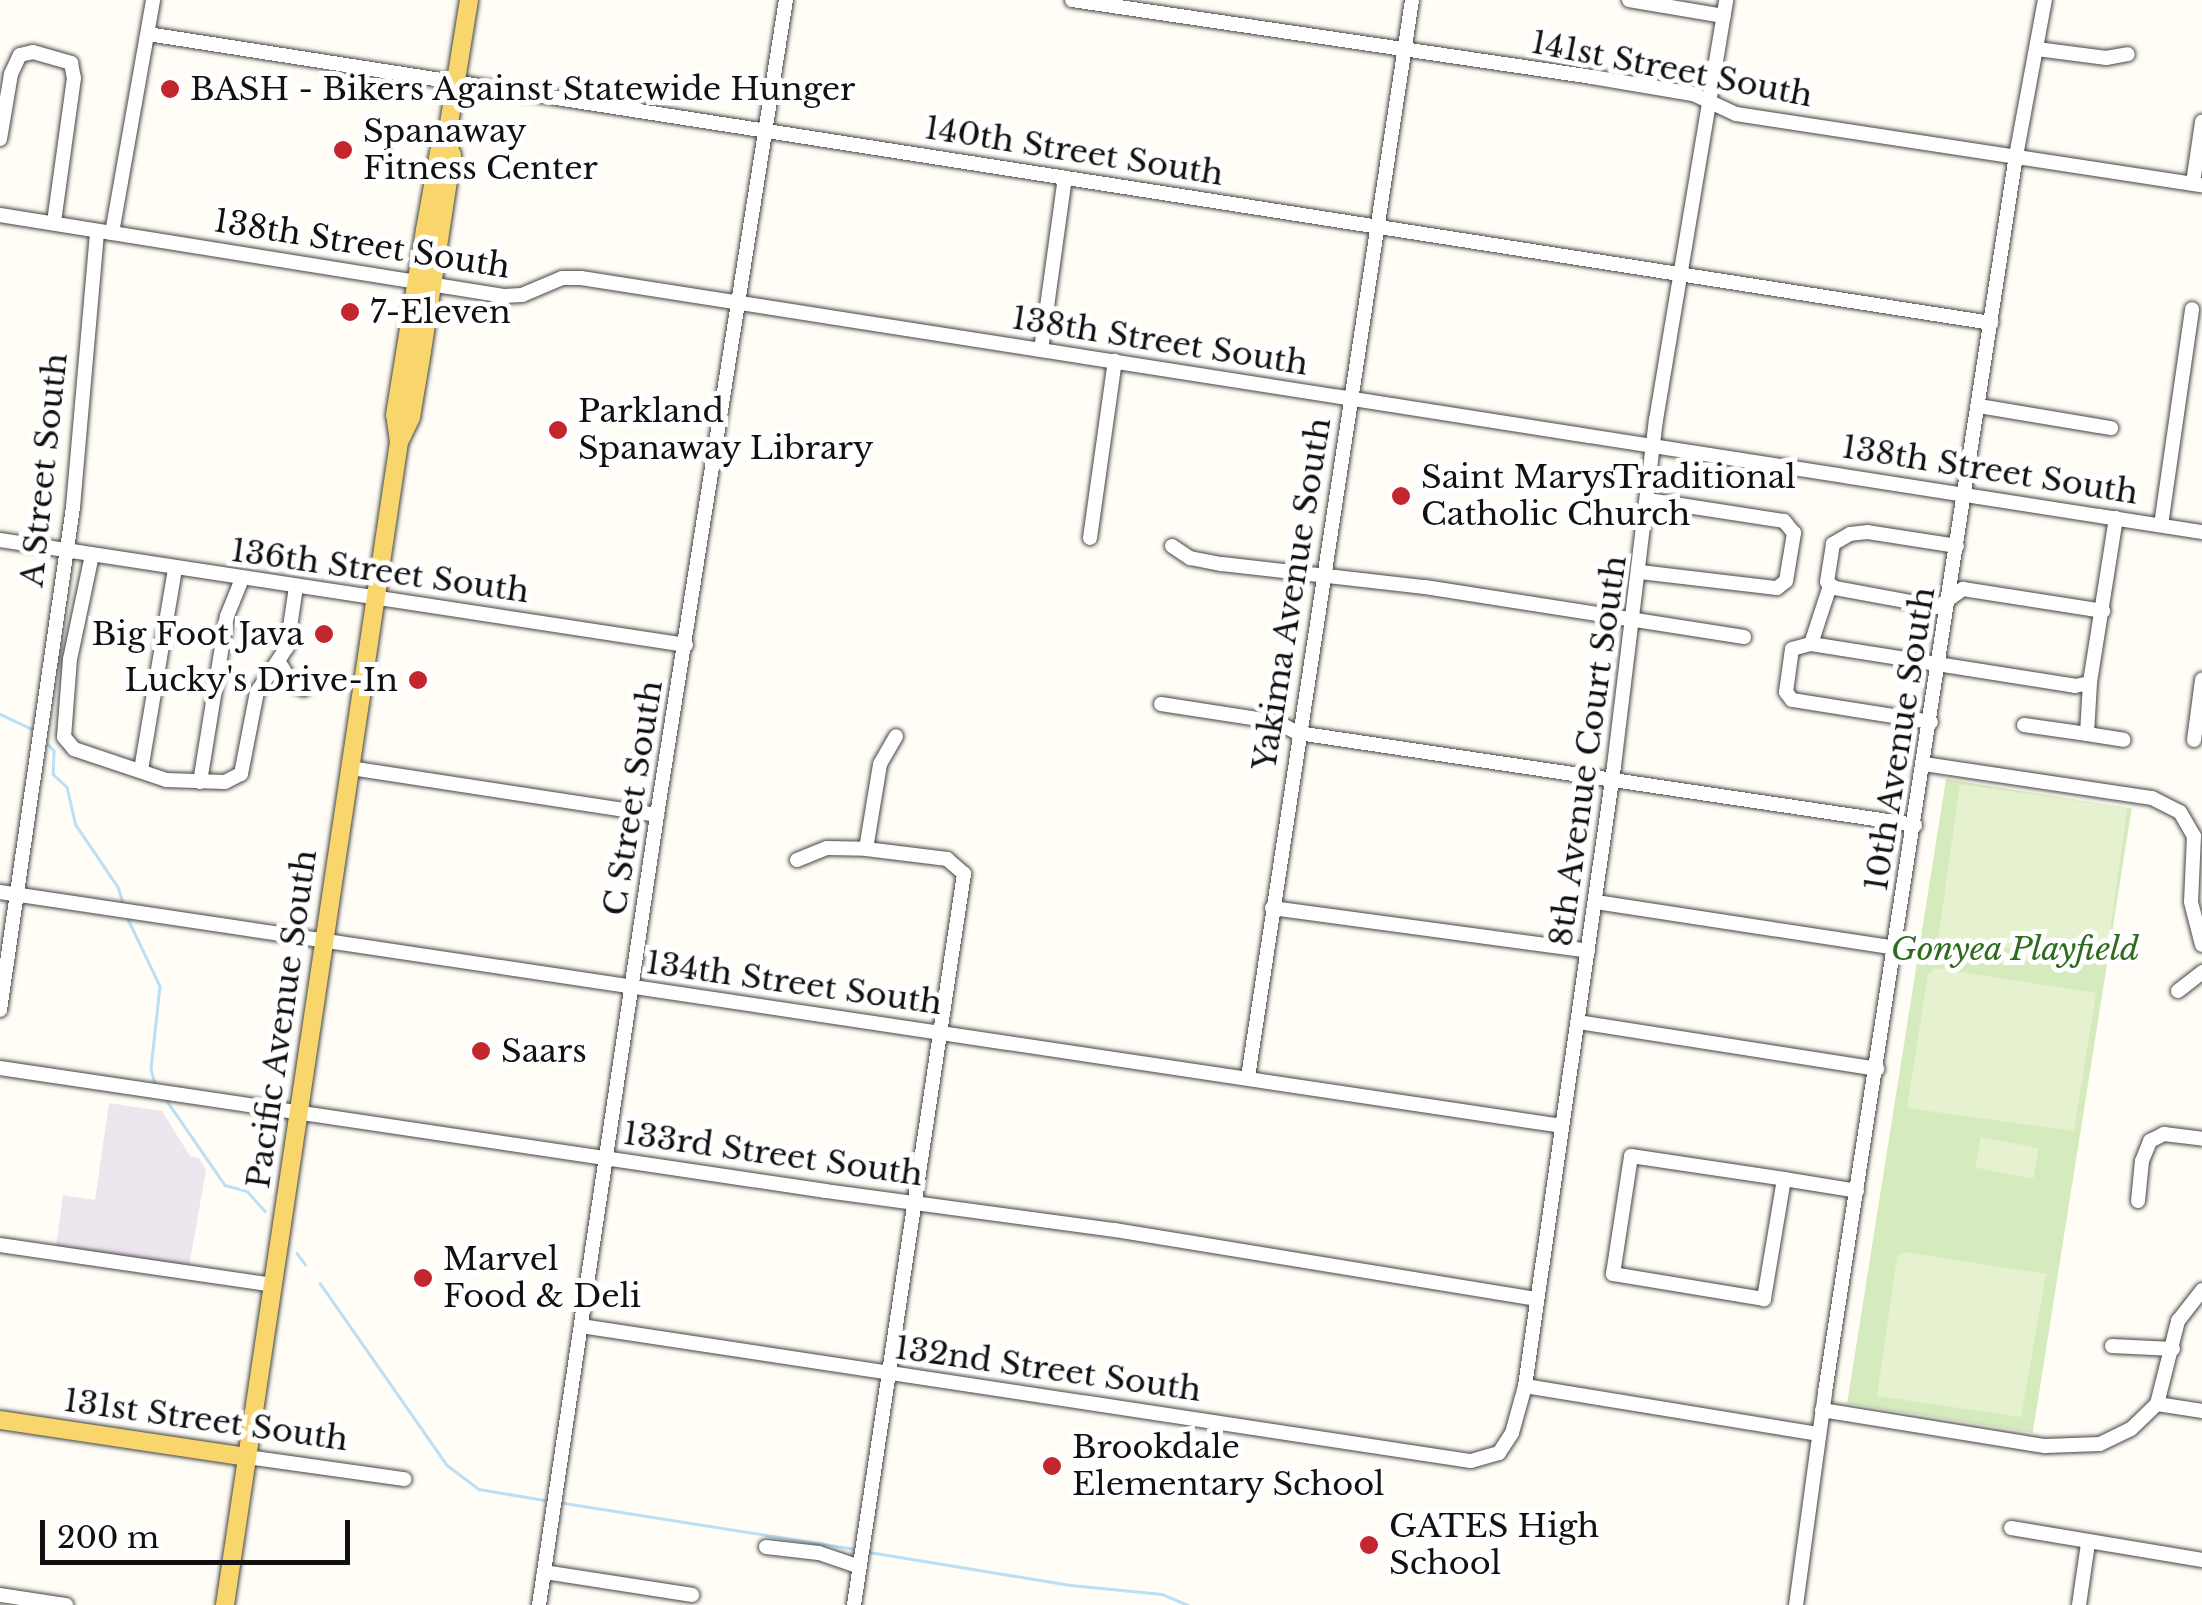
<!DOCTYPE html>
<style>
body{margin:0}
#map{position:relative;width:2202px;height:1605px;overflow:hidden;background:#fffdf5;font-family:"Libre Baskerville",serif}
div>[style]{position:absolute}
[style*='--x']{left:calc(var(--x)*1px);top:calc(var(--y)*1px);width:calc(var(--w)*1px);rotate:calc(var(--a)*1deg)}
.industrial>*{inset:0;background:#eee6ef}
.green>*{inset:0;background:#d5ebbd;transform-origin:0 0}
.pitch>*{inset:0;background:#e6f2cf;transform-origin:0 0}
.stream>*{height:2.5px;margin:-1.25px;padding:0 1.25px;transform-origin:1.25px;border-radius:1.25px;background:#b9e0f7}
.roads{filter:drop-shadow(0 0 2px #444) drop-shadow(0 0 2px #444)}
.minor>*{height:14px;margin:-7px;padding:0 7px;transform-origin:7px;border-radius:7px;background:#fff}
.major>*{height:18px;margin:-9px;padding:0 9px;transform-origin:9px;border-radius:9px;background:#f9d66b}
.dots>*{width:28px;height:28px;translate:-50% -50%;box-sizing:border-box;border:5px solid #fff;border-radius:50%}
span{translate:-50% -50%;white-space:nowrap;text-align:center;line-height:1.15;-webkit-text-stroke:10px #fff;paint-order:stroke}
.street-label{font-size:32px;color:#111}
.poi-label{font-size:32px;color:#111}
.left{translate:0 -50%;text-align:left}
.right{translate:-100% -50%;text-align:right}
.park-label{font-size:32px;color:#2f6b1f;font-style:italic}
.scale{position:absolute;left:40px;top:1520px;width:310px;height:45px;box-sizing:border-box;border:5px solid #111;border-top:0;padding-left:12px;font-size:30px;line-height:35px;white-space:nowrap;color:#111;-webkit-text-stroke:8px #fff;paint-order:stroke}
</style>
<div id="map">
<div class="industrial">
<i style="clip-path:polygon(109px 1103px,162px 1111px,190px 1156px,199px 1158px,206px 1170px,189px 1267px,56px 1247px,63px 1195px,95px 1200px)"></i>
</div>
<div class="green">
<i style="left:1946px;top:779px;width:188px;height:632px;rotate:9deg"></i>
</div>
<div class="pitch">
<i style="left:1960px;top:784px;width:169px;height:155px;rotate:8deg"></i>
<i style="clip-path:polygon(1936px 968px,2096px 993px,2074px 1131px,1907px 1108px,1928px 974px)"></i>
<i style="left:1981px;top:1137px;width:59px;height:31px;rotate:11deg"></i>
<i style="clip-path:polygon(1904px 1252px,2046px 1274px,2021px 1417px,1877px 1396px,1897px 1257px)"></i>
</div>
<div class="stream">
<i style="--x:0;--y:714;--w:38;--a:25"></i>
<i style="--x:48;--y:744;--w:9;--a:49"></i>
<i style="--x:54;--y:751;--w:23;--a:92"></i>
<i style="--x:53;--y:774;--w:19;--a:43"></i>
<i style="--x:67;--y:787;--w:39;--a:77"></i>
<i style="--x:76;--y:825;--w:75;--a:55.9"></i>
<i style="--x:118;--y:887;--w:16;--a:72"></i>
<i style="--x:128;--y:919;--w:74;--a:64.5"></i>
<i style="--x:160;--y:986;--w:83;--a:96.2"></i>
<i style="--x:151;--y:1069;--w:16;--a:75"></i>
<i style="--x:167;--y:1101;--w:102;--a:55.4"></i>
<i style="--x:225;--y:1185;--w:23;--a:15"></i>
<i style="--x:247;--y:1191;--w:27;--a:48"></i>
<i style="--x:297;--y:1253;--w:14;--a:54"></i>
<i style="--x:320;--y:1283;--w:222;--a:55.1"></i>
<i style="--x:447;--y:1465;--w:40;--a:37"></i>
<i style="--x:479;--y:1489;--w:72;--a:9.6"></i>
<i style="--x:558;--y:1502;--w:302;--a:9"></i>
<i style="--x:869;--y:1552;--w:205;--a:9.3"></i>
<i style="--x:1071;--y:1585;--w:91;--a:5.6"></i>
<i style="--x:1162;--y:1594;--w:28;--a:23"></i>
</div>
<div class="roads">
<div class="minor">
<i style="--x:1072;--y:0;--w:526;--a:8.42"></i>
<i style="--x:1592;--y:77;--w:102;--a:9.6"></i>
<i style="--x:1693;--y:94;--w:47;--a:24.9"></i>
<i style="--x:1736;--y:114;--w:471;--a:8.7"></i>
<i style="--x:1629;--y:0;--w:96;--a:9.6"></i>
<i style="--x:148;--y:34;--w:1866;--a:8.91"></i>
<i style="--x:2037;--y:49;--w:70;--a:7.4"></i>
<i style="--x:2106;--y:58;--w:22;--a:-10"></i>
<i style="--x:0;--y:139;--w:66;--a:-80.4"></i>
<i style="--x:11;--y:74;--w:21;--a:-65"></i>
<i style="--x:20;--y:55;--w:13;--a:-13"></i>
<i style="--x:33;--y:52;--w:40;--a:16"></i>
<i style="--x:71;--y:63;--w:15;--a:79"></i>
<i style="--x:74;--y:78;--w:146;--a:97.9"></i>
<i style="--x:2193;--y:183;--w:62;--a:-81.6"></i>
<i style="--x:0;--y:215;--w:510;--a:9.13"></i>
<i style="--x:504;--y:296;--w:18;--a:-3"></i>
<i style="--x:522;--y:295;--w:43;--a:-23"></i>
<i style="--x:562;--y:278;--w:19;--a:0"></i>
<i style="--x:581;--y:278;--w:1641;--a:8.91"></i>
<i style="--x:112;--y:233;--w:237;--a:-80"></i>
<i style="--x:1041;--y:350;--w:174;--a:-82.1"></i>
<i style="--x:1979;--y:406;--w:134;--a:9.5"></i>
<i style="--x:2116;--y:518;--w:167;--a:99"></i>
<i style="--x:2090;--y:683;--w:51;--a:93.4"></i>
<i style="--x:2087;--y:734;--w:37;--a:9"></i>
<i style="--x:2161;--y:525;--w:218;--a:-81.8"></i>
<i style="--x:1090;--y:538;--w:179;--a:-82"></i>
<i style="--x:0;--y:540;--w:694;--a:8.7"></i>
<i style="--x:1172;--y:546;--w:22;--a:34"></i>
<i style="--x:1190;--y:558;--w:33;--a:11"></i>
<i style="--x:1222;--y:564;--w:204;--a:6.5"></i>
<i style="--x:1425;--y:587;--w:323;--a:8.9"></i>
<i style="--x:1957;--y:546;--w:90;--a:-171.1"></i>
<i style="--x:1868;--y:532;--w:18;--a:174"></i>
<i style="--x:1850;--y:534;--w:20;--a:150"></i>
<i style="--x:1833;--y:544;--w:38;--a:99"></i>
<i style="--x:1827;--y:582;--w:10;--a:37"></i>
<i style="--x:1835;--y:588;--w:105;--a:10.5"></i>
<i style="--x:1938;--y:607;--w:31;--a:-36"></i>
<i style="--x:1963;--y:589;--w:142;--a:8.9"></i>
<i style="--x:92;--y:555;--w:106;--a:101.9"></i>
<i style="--x:70;--y:659;--w:78;--a:94.4"></i>
<i style="--x:64;--y:737;--w:16;--a:50"></i>
<i style="--x:74;--y:749;--w:97;--a:18.6"></i>
<i style="--x:166;--y:780;--w:59;--a:1.9"></i>
<i style="--x:225;--y:782;--w:18;--a:-27"></i>
<i style="--x:241;--y:774;--w:84;--a:-79"></i>
<i style="--x:257;--y:692;--w:54;--a:-56.3"></i>
<i style="--x:287;--y:647;--w:61;--a:-81.5"></i>
<i style="--x:1640;--y:572;--w:138;--a:6.7"></i>
<i style="--x:1777;--y:588;--w:11;--a:-38"></i>
<i style="--x:1786;--y:581;--w:49;--a:-80.5"></i>
<i style="--x:1794;--y:533;--w:16;--a:-130"></i>
<i style="--x:1784;--y:521;--w:137;--a:-171.2"></i>
<i style="--x:1811;--y:644;--w:61;--a:-71.9"></i>
<i style="--x:279;--y:662;--w:26;--a:59"></i>
<i style="--x:292;--y:684;--w:13;--a:23"></i>
<i style="--x:1161;--y:704;--w:117;--a:8.8"></i>
<i style="--x:1277;--y:722;--w:24;--a:28"></i>
<i style="--x:1298;--y:733;--w:624;--a:8.48"></i>
<i style="--x:1931;--y:722;--w:141;--a:-171"></i>
<i style="--x:1792;--y:700;--w:10;--a:-127"></i>
<i style="--x:1786;--y:692;--w:43;--a:-82.1"></i>
<i style="--x:1792;--y:649;--w:20;--a:-15"></i>
<i style="--x:1811;--y:644;--w:267;--a:9"></i>
<i style="--x:2075;--y:686;--w:15;--a:-11"></i>
<i style="--x:2024;--y:725;--w:64;--a:8.1"></i>
<i style="--x:2194;--y:740;--w:61;--a:-82.4"></i>
<i style="--x:1924;--y:764;--w:231;--a:8.5"></i>
<i style="--x:2152;--y:798;--w:31;--a:27"></i>
<i style="--x:2180;--y:812;--w:28;--a:60"></i>
<i style="--x:2194;--y:836;--w:66;--a:92.6"></i>
<i style="--x:2191;--y:902;--w:44;--a:75.7"></i>
<i style="--x:350;--y:768;--w:311;--a:8.7"></i>
<i style="--x:141;--y:770;--w:204;--a:-80.4"></i>
<i style="--x:200;--y:782;--w:168;--a:-80.8"></i>
<i style="--x:227;--y:616;--w:40;--a:-68"></i>
<i style="--x:866;--y:849;--w:86;--a:-80.6"></i>
<i style="--x:880;--y:764;--w:32;--a:-60"></i>
<i style="--x:797;--y:860;--w:32;--a:-22"></i>
<i style="--x:827;--y:848;--w:39;--a:1"></i>
<i style="--x:866;--y:849;--w:82;--a:7"></i>
<i style="--x:947;--y:859;--w:23;--a:41"></i>
<i style="--x:964;--y:874;--w:739;--a:98.56"></i>
<i style="--x:0;--y:892;--w:1579;--a:8.52"></i>
<i style="--x:1596;--y:902;--w:304;--a:8.7"></i>
<i style="--x:1272;--y:908;--w:319;--a:7.7"></i>
<i style="--x:2178;--y:991;--w:31;--a:-38"></i>
<i style="--x:0;--y:1010;--w:508;--a:-81.74"></i>
<i style="--x:73;--y:507;--w:277;--a:-85"></i>
<i style="--x:1578;--y:1022;--w:303;--a:8.9"></i>
<i style="--x:0;--y:1068;--w:835;--a:8.47"></i>
<i style="--x:826;--y:1191;--w:292;--a:7.7"></i>
<i style="--x:1115;--y:1230;--w:427;--a:9.3"></i>
<i style="--x:1248;--y:1077;--w:1089;--a:-81.34"></i>
<i style="--x:1784;--y:1179;--w:122;--a:99.5"></i>
<i style="--x:1764;--y:1299;--w:153;--a:-170.6"></i>
<i style="--x:1613;--y:1274;--w:119;--a:-81.3"></i>
<i style="--x:1631;--y:1156;--w:155;--a:8.5"></i>
<i style="--x:1784;--y:1179;--w:74;--a:9.3"></i>
<i style="--x:2138;--y:1201;--w:40;--a:-84.3"></i>
<i style="--x:2142;--y:1161;--w:22;--a:-68"></i>
<i style="--x:2150;--y:1141;--w:16;--a:-27"></i>
<i style="--x:2164;--y:1134;--w:38;--a:7"></i>
<i style="--x:0;--y:1245;--w:276;--a:8.3"></i>
<i style="--x:581;--y:1326;--w:900;--a:8.63"></i>
<i style="--x:1471;--y:1461;--w:29;--a:-16"></i>
<i style="--x:1499;--y:1453;--w:24;--a:-57"></i>
<i style="--x:1512;--y:1433;--w:49;--a:-74.5"></i>
<i style="--x:1525;--y:1386;--w:626;--a:-81.83"></i>
<i style="--x:1614;--y:766;--w:349;--a:-83.1"></i>
<i style="--x:1656;--y:420;--w:426;--a:-80.5"></i>
<i style="--x:2112;--y:1346;--w:61;--a:2.8"></i>
<i style="--x:1525;--y:1386;--w:298;--a:9.3"></i>
<i style="--x:2157;--y:1404;--w:46;--a:8.8"></i>
<i style="--x:1822;--y:1410;--w:226;--a:9.2"></i>
<i style="--x:2045;--y:1446;--w:55;--a:-2.1"></i>
<i style="--x:2100;--y:1444;--w:34;--a:-26"></i>
<i style="--x:2131;--y:1429;--w:36;--a:-44"></i>
<i style="--x:2157;--y:1404;--w:86;--a:-75.8"></i>
<i style="--x:2178;--y:1321;--w:39;--a:-52"></i>
<i style="--x:247;--y:1457;--w:159;--a:8"></i>
<i style="--x:2011;--y:1528;--w:194;--a:9.5"></i>
<i style="--x:766;--y:1547;--w:53;--a:6.5"></i>
<i style="--x:819;--y:1553;--w:43;--a:18.9"></i>
<i style="--x:544;--y:1572;--w:150;--a:8.8"></i>
<i style="--x:0;--y:1595;--w:67;--a:8.6"></i>
<i style="--x:539;--y:1605;--w:799;--a:-81.5"></i>
<i style="--x:657;--y:815;--w:825;--a:-81.01"></i>
<i style="--x:1796;--y:1605;--w:215;--a:-82.2"></i>
<i style="--x:1825;--y:1392;--w:1251;--a:-81.22"></i>
<i style="--x:2016;--y:156;--w:159;--a:-79.5"></i>
<i style="--x:2079;--y:1605;--w:63;--a:-81.7"></i>
</div>
<div class="major">
<i style="--x:399;--y:442;--w:28;--a:-64"></i>
<i style="--x:411;--y:417;--w:67;--a:-80.5"></i>
<i style="--x:422;--y:351;--w:198;--a:-81.3"></i>
<i style="--x:452;--y:155;--w:14;--a:-115"></i>
<i style="--x:0;--y:1420;--w:250;--a:8.5"></i>
<i style="--x:225;--y:1605;--w:1176;--a:-81.49"></i>
<i style="--x:399;--y:442;--w:27;--a:-98"></i>
<i style="--x:395;--y:415;--w:187;--a:-80.8"></i>
<i style="--x:425;--y:230;--w:79;--a:-79.8"></i>
<i style="--x:439;--y:152;--w:12;--a:-55"></i>
<i style="--x:446;--y:142;--w:144;--a:-80.8"></i>
</div>
</div>
<div class="dots">
<i style="left:170px;top:89px;background:#c4262e"></i>
<i style="left:343px;top:150px;background:#c4262e"></i>
<i style="left:350px;top:312px;background:#c4262e"></i>
<i style="left:558px;top:430px;background:#c4262e"></i>
<i style="left:1401px;top:496px;background:#c4262e"></i>
<i style="left:324px;top:634px;background:#c4262e"></i>
<i style="left:418px;top:680px;background:#c4262e"></i>
<i style="left:481px;top:1051px;background:#c4262e"></i>
<i style="left:423px;top:1278px;background:#c4262e"></i>
<i style="left:1052px;top:1466px;background:#c4262e"></i>
<i style="left:1369px;top:1545px;background:#c4262e"></i>
</div>
<div class="street-label">
<span style="left:1672px;top:69px;rotate:11deg">141st Street South</span>
<span style="left:1074px;top:151px;rotate:9deg">140th Street South</span>
<span style="left:362px;top:244px;rotate:9deg">138th Street South</span>
<span style="left:1160px;top:341px;rotate:9deg">138th Street South</span>
<span style="left:44px;top:470px;rotate:-84deg">A Street South</span>
<span style="left:1990px;top:470px;rotate:9deg">138th Street South</span>
<span style="left:380px;top:571px;rotate:8deg">136th Street South</span>
<span style="left:1292px;top:594px;rotate:-81deg">Yakima Avenue South</span>
<span style="left:1900px;top:739px;rotate:-81deg">10th Avenue South</span>
<span style="left:1588px;top:751px;rotate:-82deg">8th Avenue Court South</span>
<span style="left:633px;top:798px;rotate:-81deg">C Street South</span>
<span style="left:794px;top:983px;rotate:8deg">134th Street South</span>
<span style="left:282px;top:1019px;rotate:-82deg">Pacific Avenue South</span>
<span style="left:773px;top:1154px;rotate:8deg">133rd Street South</span>
<span style="left:1048px;top:1369px;rotate:8deg">132nd Street South</span>
<span style="left:206px;top:1420px;rotate:8deg">131st Street South</span>
</div>
<div class="poi-label">
<span class="left" style="left:190px;top:89px">BASH - Bikers Against Statewide Hunger</span>
<span class="left" style="left:363px;top:150px">Spanaway<br>Fitness Center</span>
<span class="left" style="left:370px;top:312px">7-Eleven</span>
<span class="left" style="left:578px;top:430px">Parkland<br>Spanaway Library</span>
<span class="left" style="left:1421px;top:496px">Saint MarysTraditional<br>Catholic Church</span>
<span class="right" style="left:304px;top:634px">Big Foot Java</span>
<span class="right" style="left:398px;top:680px">Lucky's Drive-In</span>
<span class="left" style="left:501px;top:1051px">Saars</span>
<span class="left" style="left:443px;top:1278px">Marvel<br>Food &amp; Deli</span>
<span class="left" style="left:1072px;top:1466px">Brookdale<br>Elementary School</span>
<span class="left" style="left:1389px;top:1545px">GATES High<br>School</span>
</div>
<div class="park-label">
<span style="left:2015px;top:949px">Gonyea Playfield</span>
</div>
<div class="scale">200 m</div>
</div>
